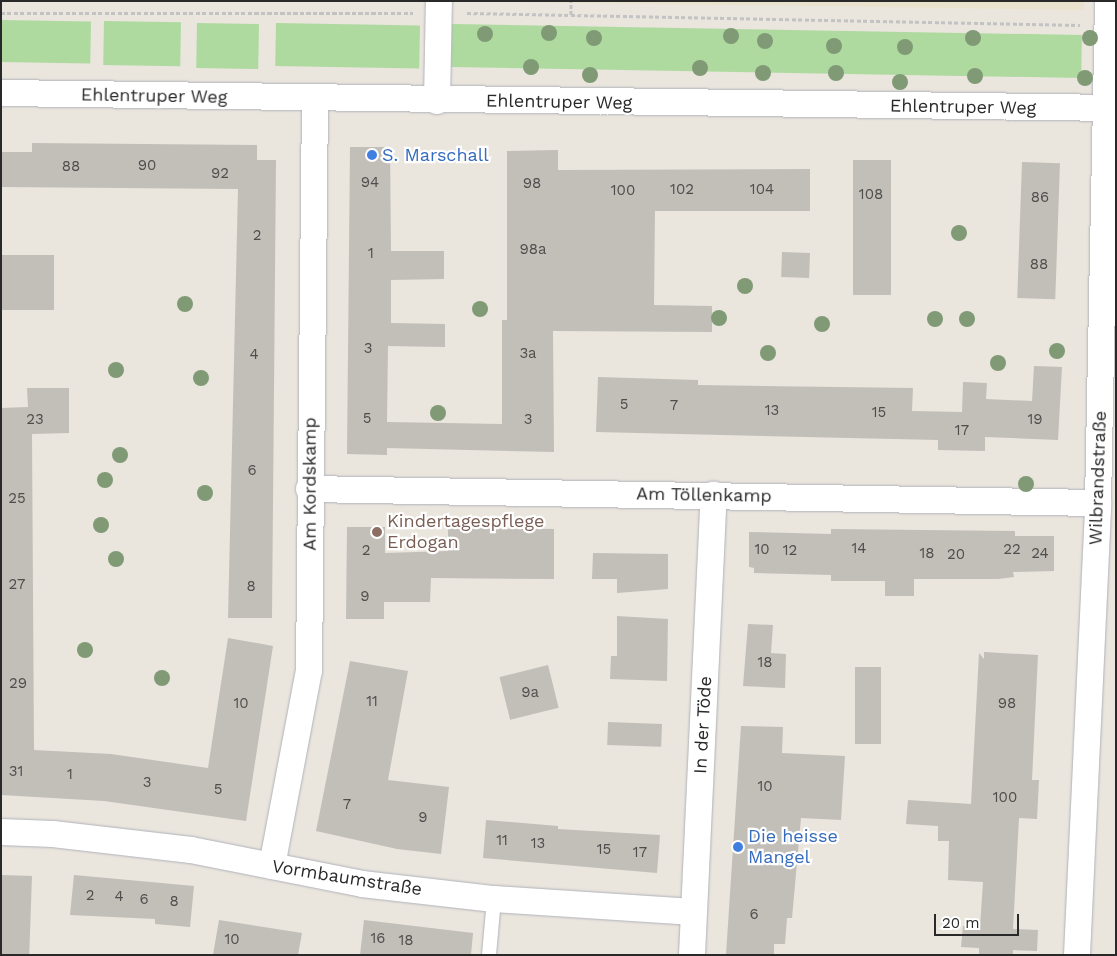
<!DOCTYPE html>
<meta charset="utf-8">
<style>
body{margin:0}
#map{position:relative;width:1117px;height:956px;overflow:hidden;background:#eae5dd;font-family:"Work Sans",sans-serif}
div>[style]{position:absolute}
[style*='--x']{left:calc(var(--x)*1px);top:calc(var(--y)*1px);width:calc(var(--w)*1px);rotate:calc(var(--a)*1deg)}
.education>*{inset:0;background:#e9e3ce}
.green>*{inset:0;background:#aedaa0;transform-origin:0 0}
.building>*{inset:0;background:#c2bfb9;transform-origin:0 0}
.path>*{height:3px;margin-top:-1.5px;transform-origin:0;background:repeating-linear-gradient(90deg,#c3c3c3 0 4px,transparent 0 6.5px)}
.roads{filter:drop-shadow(0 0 1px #b0b2bb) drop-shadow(0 0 1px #b0b2bb)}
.service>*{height:14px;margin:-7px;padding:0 7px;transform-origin:7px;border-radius:7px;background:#fff}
.minor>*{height:26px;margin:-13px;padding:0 13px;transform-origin:13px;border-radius:13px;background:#fff}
.trees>*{width:16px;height:16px;margin:-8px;border-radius:50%;background:#809a76}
.dots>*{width:14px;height:14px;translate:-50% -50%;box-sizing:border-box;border:2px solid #fff;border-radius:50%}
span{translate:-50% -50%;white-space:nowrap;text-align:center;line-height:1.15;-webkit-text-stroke:4.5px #fff;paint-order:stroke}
.number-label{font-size:15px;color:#4f4e4d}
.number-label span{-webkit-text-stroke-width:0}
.street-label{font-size:18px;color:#292929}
.shop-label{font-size:18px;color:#366cbe}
.left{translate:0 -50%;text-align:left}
.education-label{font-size:18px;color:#785e54}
.frame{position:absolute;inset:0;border:2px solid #292929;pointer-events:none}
.scale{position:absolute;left:934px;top:914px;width:85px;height:22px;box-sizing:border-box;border:2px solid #292929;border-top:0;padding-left:6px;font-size:15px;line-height:18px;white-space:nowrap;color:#292929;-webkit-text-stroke:4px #fff;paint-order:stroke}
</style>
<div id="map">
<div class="education">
<i style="clip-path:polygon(461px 1px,1084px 1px,1084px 10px)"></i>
</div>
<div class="green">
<i style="left:1px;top:20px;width:90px;height:42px;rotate:1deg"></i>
<i style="left:104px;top:21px;width:77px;height:44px;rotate:1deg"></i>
<i style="left:197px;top:23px;width:62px;height:45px;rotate:1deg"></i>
<i style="left:276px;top:23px;width:144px;height:43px;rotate:1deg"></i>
<i style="left:452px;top:24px;width:630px;height:43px;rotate:1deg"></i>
</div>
<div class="building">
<i style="clip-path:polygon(32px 143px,257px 145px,257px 160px,276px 160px,272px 618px,228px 618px,238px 189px,1px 187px,1px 152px,32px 152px)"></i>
<i style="clip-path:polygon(350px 147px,390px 147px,391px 251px,444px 251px,444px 279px,391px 280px,391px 323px,445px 324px,445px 347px,388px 346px,387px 422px,502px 424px,502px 320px,507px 320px,507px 151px,558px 150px,558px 170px,810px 169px,810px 211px,655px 211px,654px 305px,712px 306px,712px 332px,553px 331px,554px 452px,387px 448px,387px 455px,347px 454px)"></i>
<i style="left:853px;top:160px;width:38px;height:135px"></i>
<i style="left:1022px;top:162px;width:38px;height:136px;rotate:2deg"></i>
<i style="left:782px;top:252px;width:28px;height:25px;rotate:2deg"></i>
<i style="left:1px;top:255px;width:53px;height:55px"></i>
<i style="clip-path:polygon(1034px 366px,1062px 367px,1058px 440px,985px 437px,985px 451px,938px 450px,938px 440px,596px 432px,598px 377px,698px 380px,698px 385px,913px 388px,912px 411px,962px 412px,963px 382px,987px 383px,986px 399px,1032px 401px)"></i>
<i style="clip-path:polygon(27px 388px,69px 388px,69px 433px,32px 434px,34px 750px,111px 754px,208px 768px,228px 638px,273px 646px,246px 821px,104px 801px,1px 795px,1px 408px,28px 407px)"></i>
<i style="clip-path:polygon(347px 527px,385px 527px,385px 553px,448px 551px,448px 528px,554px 529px,554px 579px,431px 578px,430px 602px,384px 602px,384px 619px,346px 619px)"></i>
<i style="clip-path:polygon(831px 529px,1015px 531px,1015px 536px,1054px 536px,1054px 571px,1013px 572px,1014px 577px,998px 579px,914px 579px,914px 596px,885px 596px,885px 581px,831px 581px,831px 575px,754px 573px,754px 568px,749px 567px,749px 532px,831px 534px)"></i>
<i style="clip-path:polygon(593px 553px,668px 554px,668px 589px,617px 593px,617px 579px,592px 579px)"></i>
<i style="clip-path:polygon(617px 616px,668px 619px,667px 681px,610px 679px,611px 656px,617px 656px)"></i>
<i style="clip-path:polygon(748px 624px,773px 625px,771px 653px,786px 654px,785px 688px,743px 686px)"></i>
<i style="clip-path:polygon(984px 652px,1038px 655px,1032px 780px,1039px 780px,1037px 819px,1019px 818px,1013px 929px,1038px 930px,1037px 951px,1013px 950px,1013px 955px,979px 955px,979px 948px,961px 947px,963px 926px,980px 927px,983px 882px,948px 880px,949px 841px,938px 841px,938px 826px,906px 824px,908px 800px,971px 804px,979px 653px,984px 659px)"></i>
<i style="clip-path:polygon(350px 661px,408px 671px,388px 780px,449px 787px,441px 854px,397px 849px,316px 831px)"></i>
<i style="left:548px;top:665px;width:44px;height:50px;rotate:76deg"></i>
<i style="left:855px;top:667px;width:26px;height:77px"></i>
<i style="left:608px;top:722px;width:54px;height:23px;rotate:2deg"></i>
<i style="clip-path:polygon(741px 726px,783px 727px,782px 753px,845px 756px,841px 820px,801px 818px,792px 918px,787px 918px,785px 944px,774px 944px,774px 955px,726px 955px)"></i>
<i style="clip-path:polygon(486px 820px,558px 826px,558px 829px,660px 835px,657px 873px,483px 858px)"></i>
<i style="left:1px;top:875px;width:31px;height:80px;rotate:2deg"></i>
<i style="clip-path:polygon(74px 875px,194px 886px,190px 927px,155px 924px,155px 919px,70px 915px)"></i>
<i style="clip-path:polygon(219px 920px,302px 933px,298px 955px,213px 955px)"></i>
<i style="clip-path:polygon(364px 920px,473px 933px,471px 955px,360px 955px)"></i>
</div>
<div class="path">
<i style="--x:1;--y:13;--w:412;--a:0"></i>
<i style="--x:467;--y:13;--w:613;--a:1.12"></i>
<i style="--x:571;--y:15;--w:14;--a:-90"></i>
</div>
<div class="roads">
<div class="service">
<i style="--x:489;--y:955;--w:56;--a:-84.9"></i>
</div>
<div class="minor">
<i style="--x:1;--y:93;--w:1115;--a:0.77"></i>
<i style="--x:437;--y:101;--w:100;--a:-88.9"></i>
<i style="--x:309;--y:489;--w:789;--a:1.02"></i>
<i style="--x:1;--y:832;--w:52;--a:2.2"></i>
<i style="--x:53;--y:834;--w:139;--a:6.6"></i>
<i style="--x:191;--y:850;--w:174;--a:11.2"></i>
<i style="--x:362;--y:884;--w:133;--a:6.5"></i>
<i style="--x:494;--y:899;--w:200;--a:3.7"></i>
<i style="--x:272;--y:866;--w:198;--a:-79.3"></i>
<i style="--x:309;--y:671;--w:572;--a:-89.4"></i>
<i style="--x:692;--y:955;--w:461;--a:-87.3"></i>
<i style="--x:1077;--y:955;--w:452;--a:-87.3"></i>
<i style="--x:1098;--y:503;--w:502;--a:-88.86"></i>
</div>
</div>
<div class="trees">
<i style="left:549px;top:33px"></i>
<i style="left:485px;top:34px"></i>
<i style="left:731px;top:36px"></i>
<i style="left:594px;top:38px"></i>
<i style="left:973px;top:38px"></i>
<i style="left:1090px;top:38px"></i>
<i style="left:765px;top:41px"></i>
<i style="left:834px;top:46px"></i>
<i style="left:905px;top:47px"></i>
<i style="left:531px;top:67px"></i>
<i style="left:700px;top:68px"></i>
<i style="left:763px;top:73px"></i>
<i style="left:836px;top:73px"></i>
<i style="left:590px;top:75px"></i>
<i style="left:975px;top:76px"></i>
<i style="left:1085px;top:78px"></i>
<i style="left:900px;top:82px"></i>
<i style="left:959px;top:233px"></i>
<i style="left:745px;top:286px"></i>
<i style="left:185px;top:304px"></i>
<i style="left:480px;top:309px"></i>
<i style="left:719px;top:318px"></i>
<i style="left:935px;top:319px"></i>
<i style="left:967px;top:319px"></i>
<i style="left:822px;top:324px"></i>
<i style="left:1057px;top:351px"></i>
<i style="left:768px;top:353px"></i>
<i style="left:998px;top:363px"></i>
<i style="left:116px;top:370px"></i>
<i style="left:201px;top:378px"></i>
<i style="left:438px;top:413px"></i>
<i style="left:120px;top:455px"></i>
<i style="left:105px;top:480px"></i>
<i style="left:1026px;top:484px"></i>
<i style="left:205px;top:493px"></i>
<i style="left:101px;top:525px"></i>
<i style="left:116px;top:559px"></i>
<i style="left:85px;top:650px"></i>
<i style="left:162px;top:678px"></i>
</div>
<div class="dots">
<i style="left:372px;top:155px;background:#3f7fe0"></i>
<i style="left:377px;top:532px;background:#8d6e63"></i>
<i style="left:738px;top:847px;background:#3f7fe0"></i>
</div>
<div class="number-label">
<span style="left:147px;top:166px">90</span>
<span style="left:71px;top:167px">88</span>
<span style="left:220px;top:174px">92</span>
<span style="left:370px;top:183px">94</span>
<span style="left:532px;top:184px">98</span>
<span style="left:682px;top:190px">102</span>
<span style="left:762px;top:190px">104</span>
<span style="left:623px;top:191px">100</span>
<span style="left:871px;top:195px">108</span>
<span style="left:1040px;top:198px">86</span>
<span style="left:257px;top:236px">2</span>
<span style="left:533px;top:250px">98a</span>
<span style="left:371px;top:254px">1</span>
<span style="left:1039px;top:265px">88</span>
<span style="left:368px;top:349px">3</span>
<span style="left:528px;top:354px">3a</span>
<span style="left:254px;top:355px">4</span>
<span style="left:624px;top:405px">5</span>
<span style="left:674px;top:406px">7</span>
<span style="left:772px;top:411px">13</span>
<span style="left:879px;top:413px">15</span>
<span style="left:367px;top:419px">5</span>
<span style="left:35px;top:420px">23</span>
<span style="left:528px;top:420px">3</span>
<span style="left:1035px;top:420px">19</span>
<span style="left:962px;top:431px">17</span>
<span style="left:252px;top:471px">6</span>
<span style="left:17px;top:499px">25</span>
<span style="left:859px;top:549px">14</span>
<span style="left:762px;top:550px">10</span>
<span style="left:1012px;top:550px">22</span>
<span style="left:366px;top:551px">2</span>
<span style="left:790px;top:551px">12</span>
<span style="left:927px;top:554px">18</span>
<span style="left:1040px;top:554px">24</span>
<span style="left:956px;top:555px">20</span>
<span style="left:17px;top:585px">27</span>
<span style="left:251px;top:587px">8</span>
<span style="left:365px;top:597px">9</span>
<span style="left:765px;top:663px">18</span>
<span style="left:18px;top:684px">29</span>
<span style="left:530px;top:693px">9a</span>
<span style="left:372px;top:702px">11</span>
<span style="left:241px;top:704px">10</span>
<span style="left:1007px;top:704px">98</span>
<span style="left:16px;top:772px">31</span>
<span style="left:70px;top:775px">1</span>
<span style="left:147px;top:783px">3</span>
<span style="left:765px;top:787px">10</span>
<span style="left:218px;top:790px">5</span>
<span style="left:1005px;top:798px">100</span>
<span style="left:347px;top:805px">7</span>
<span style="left:423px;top:818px">9</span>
<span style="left:502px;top:841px">11</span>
<span style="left:538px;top:844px">13</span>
<span style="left:604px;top:850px">15</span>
<span style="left:640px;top:853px">17</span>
<span style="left:90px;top:896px">2</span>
<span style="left:119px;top:897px">4</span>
<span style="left:144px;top:900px">6</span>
<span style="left:174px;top:902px">8</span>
<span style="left:754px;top:915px">6</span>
<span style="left:378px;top:939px">16</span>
<span style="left:232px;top:940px">10</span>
<span style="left:406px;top:941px">18</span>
</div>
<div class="street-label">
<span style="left:154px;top:96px;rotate:1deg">Ehlentruper Weg</span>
<span style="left:559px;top:102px;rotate:1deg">Ehlentruper Weg</span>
<span style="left:963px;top:107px;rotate:1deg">Ehlentruper Weg</span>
<span style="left:1098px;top:478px;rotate:-88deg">Wilbrandstraße</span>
<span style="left:310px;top:484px;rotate:-90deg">Am Kordskamp</span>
<span style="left:704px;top:495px;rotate:1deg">Am Töllenkamp</span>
<span style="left:703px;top:725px;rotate:-87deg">In der Töde</span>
<span style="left:347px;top:878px;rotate:9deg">Vormbaumstraße</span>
</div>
<div class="shop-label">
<span class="left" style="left:382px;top:155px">S. Marschall</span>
<span class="left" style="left:748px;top:847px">Die heisse<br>Mangel</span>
</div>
<div class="education-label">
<span class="left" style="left:387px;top:532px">Kindertagespflege<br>Erdogan</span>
</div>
<div class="frame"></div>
<div class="scale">20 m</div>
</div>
